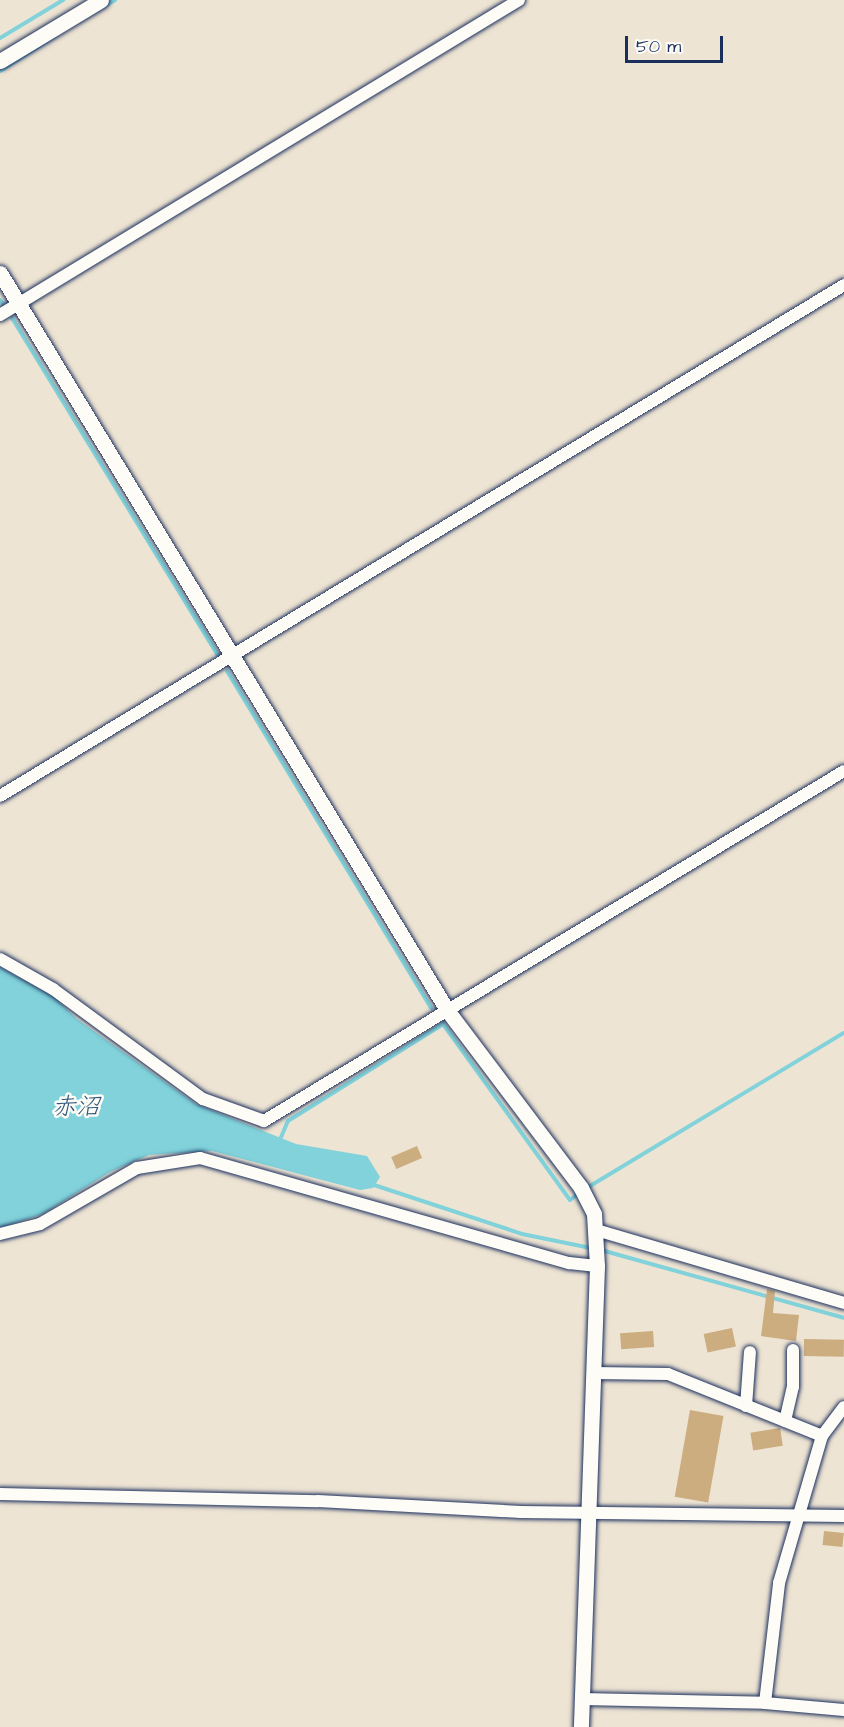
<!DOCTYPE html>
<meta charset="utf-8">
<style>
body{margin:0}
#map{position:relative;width:844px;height:1727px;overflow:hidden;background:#eee4d3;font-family:"Architects Daughter","Klee One",sans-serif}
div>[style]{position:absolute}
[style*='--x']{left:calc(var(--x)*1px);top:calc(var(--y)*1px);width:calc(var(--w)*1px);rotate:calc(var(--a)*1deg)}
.water>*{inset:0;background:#81d2da}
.stream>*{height:4px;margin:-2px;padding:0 2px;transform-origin:2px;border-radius:2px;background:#81d2da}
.building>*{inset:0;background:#ccad80;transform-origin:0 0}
.roads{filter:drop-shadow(0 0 2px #1b2f5e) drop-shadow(0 0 2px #1b2f5e)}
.minor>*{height:12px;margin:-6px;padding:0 6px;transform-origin:6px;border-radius:6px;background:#fdfcf7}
.tertiary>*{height:15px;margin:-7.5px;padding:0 7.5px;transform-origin:7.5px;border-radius:7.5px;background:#fdfcf7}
span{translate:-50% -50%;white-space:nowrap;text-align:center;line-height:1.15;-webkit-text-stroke:5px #fdfcf7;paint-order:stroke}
.water-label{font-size:24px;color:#34587d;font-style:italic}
.scale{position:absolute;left:625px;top:36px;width:98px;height:27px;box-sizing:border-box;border:3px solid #1b2f5e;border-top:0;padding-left:8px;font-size:18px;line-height:21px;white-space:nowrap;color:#1b2f5e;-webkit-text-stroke:4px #fdfcf7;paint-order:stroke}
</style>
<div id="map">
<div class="water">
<i style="clip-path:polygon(0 967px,54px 997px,77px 1019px,196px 1104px,296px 1144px,367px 1156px,380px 1177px,373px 1188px,360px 1190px,212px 1151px,149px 1155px,110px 1172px,43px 1214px,0 1228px)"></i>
</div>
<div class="stream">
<i style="--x:103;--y:7;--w:14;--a:-30"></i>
<i style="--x:0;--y:38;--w:74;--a:-31.1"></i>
<i style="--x:0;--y:71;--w:65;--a:-32.5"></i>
<i style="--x:0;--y:300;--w:5;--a:53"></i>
<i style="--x:12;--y:318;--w:395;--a:58.6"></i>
<i style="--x:227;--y:671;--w:394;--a:58.8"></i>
<i style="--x:279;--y:1142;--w:23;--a:-67"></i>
<i style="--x:288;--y:1121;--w:183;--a:-32"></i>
<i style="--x:443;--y:1024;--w:217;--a:54.2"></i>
<i style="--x:570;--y:1200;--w:10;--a:-37"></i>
<i style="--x:371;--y:1184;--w:159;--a:18.3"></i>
<i style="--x:522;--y:1234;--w:70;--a:11.5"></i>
<i style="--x:585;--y:1189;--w:302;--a:-31.1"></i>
<i style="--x:601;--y:1250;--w:252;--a:15.6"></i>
</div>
<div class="building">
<i style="left:417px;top:1146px;width:13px;height:28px;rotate:67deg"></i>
<i style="clip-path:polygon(767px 1289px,775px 1291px,773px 1313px,799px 1315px,796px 1341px,761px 1336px)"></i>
<i style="left:732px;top:1328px;width:19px;height:29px;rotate:78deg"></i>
<i style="left:653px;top:1331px;width:16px;height:33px;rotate:86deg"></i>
<i style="left:804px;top:1339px;width:40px;height:17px;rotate:1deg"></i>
<i style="left:690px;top:1410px;width:34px;height:88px;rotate:10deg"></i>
<i style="left:780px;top:1428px;width:18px;height:30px;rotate:81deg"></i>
<i style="left:824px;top:1531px;width:20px;height:14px;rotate:6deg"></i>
</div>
<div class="roads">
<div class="minor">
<i style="--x:0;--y:315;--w:607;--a:-31.26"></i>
<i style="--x:0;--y:796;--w:987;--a:-31.19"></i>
<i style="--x:0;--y:959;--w:61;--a:29.5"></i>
<i style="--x:53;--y:989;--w:186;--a:36.3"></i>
<i style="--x:203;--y:1099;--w:65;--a:19.8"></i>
<i style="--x:264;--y:1121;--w:677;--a:-31.11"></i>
<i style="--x:596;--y:1230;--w:259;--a:16.4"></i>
<i style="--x:0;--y:1234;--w:41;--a:-14"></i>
<i style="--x:40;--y:1224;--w:112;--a:-30"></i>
<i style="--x:137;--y:1168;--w:64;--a:-9"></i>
<i style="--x:200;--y:1158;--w:384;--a:15.9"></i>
<i style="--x:569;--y:1263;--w:28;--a:6"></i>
<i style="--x:593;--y:1373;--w:75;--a:0.8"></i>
<i style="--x:668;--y:1374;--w:166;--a:21.9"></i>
<i style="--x:822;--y:1436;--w:36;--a:-53"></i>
<i style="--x:746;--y:1406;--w:54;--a:-85.8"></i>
<i style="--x:785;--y:1421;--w:35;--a:-77"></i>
<i style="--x:793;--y:1387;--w:37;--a:-90"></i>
<i style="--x:0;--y:1494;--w:318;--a:1.3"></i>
<i style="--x:318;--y:1501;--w:203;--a:3.1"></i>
<i style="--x:521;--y:1512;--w:323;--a:0.7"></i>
<i style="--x:581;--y:1699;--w:184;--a:1.2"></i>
<i style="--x:765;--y:1703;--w:79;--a:5.1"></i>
<i style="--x:765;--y:1703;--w:121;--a:-83.3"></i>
<i style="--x:779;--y:1583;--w:153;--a:-73.7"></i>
</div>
<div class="tertiary">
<i style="--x:0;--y:61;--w:118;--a:-31.1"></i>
<i style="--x:0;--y:273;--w:862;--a:58.76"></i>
<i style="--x:447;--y:1010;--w:223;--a:53"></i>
<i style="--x:581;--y:1188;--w:29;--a:63"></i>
<i style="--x:594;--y:1214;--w:52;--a:86.7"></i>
<i style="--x:597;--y:1266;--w:461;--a:92"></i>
</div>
</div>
<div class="water-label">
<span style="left:76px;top:1108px">赤沼</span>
</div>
<div class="scale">50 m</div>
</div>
